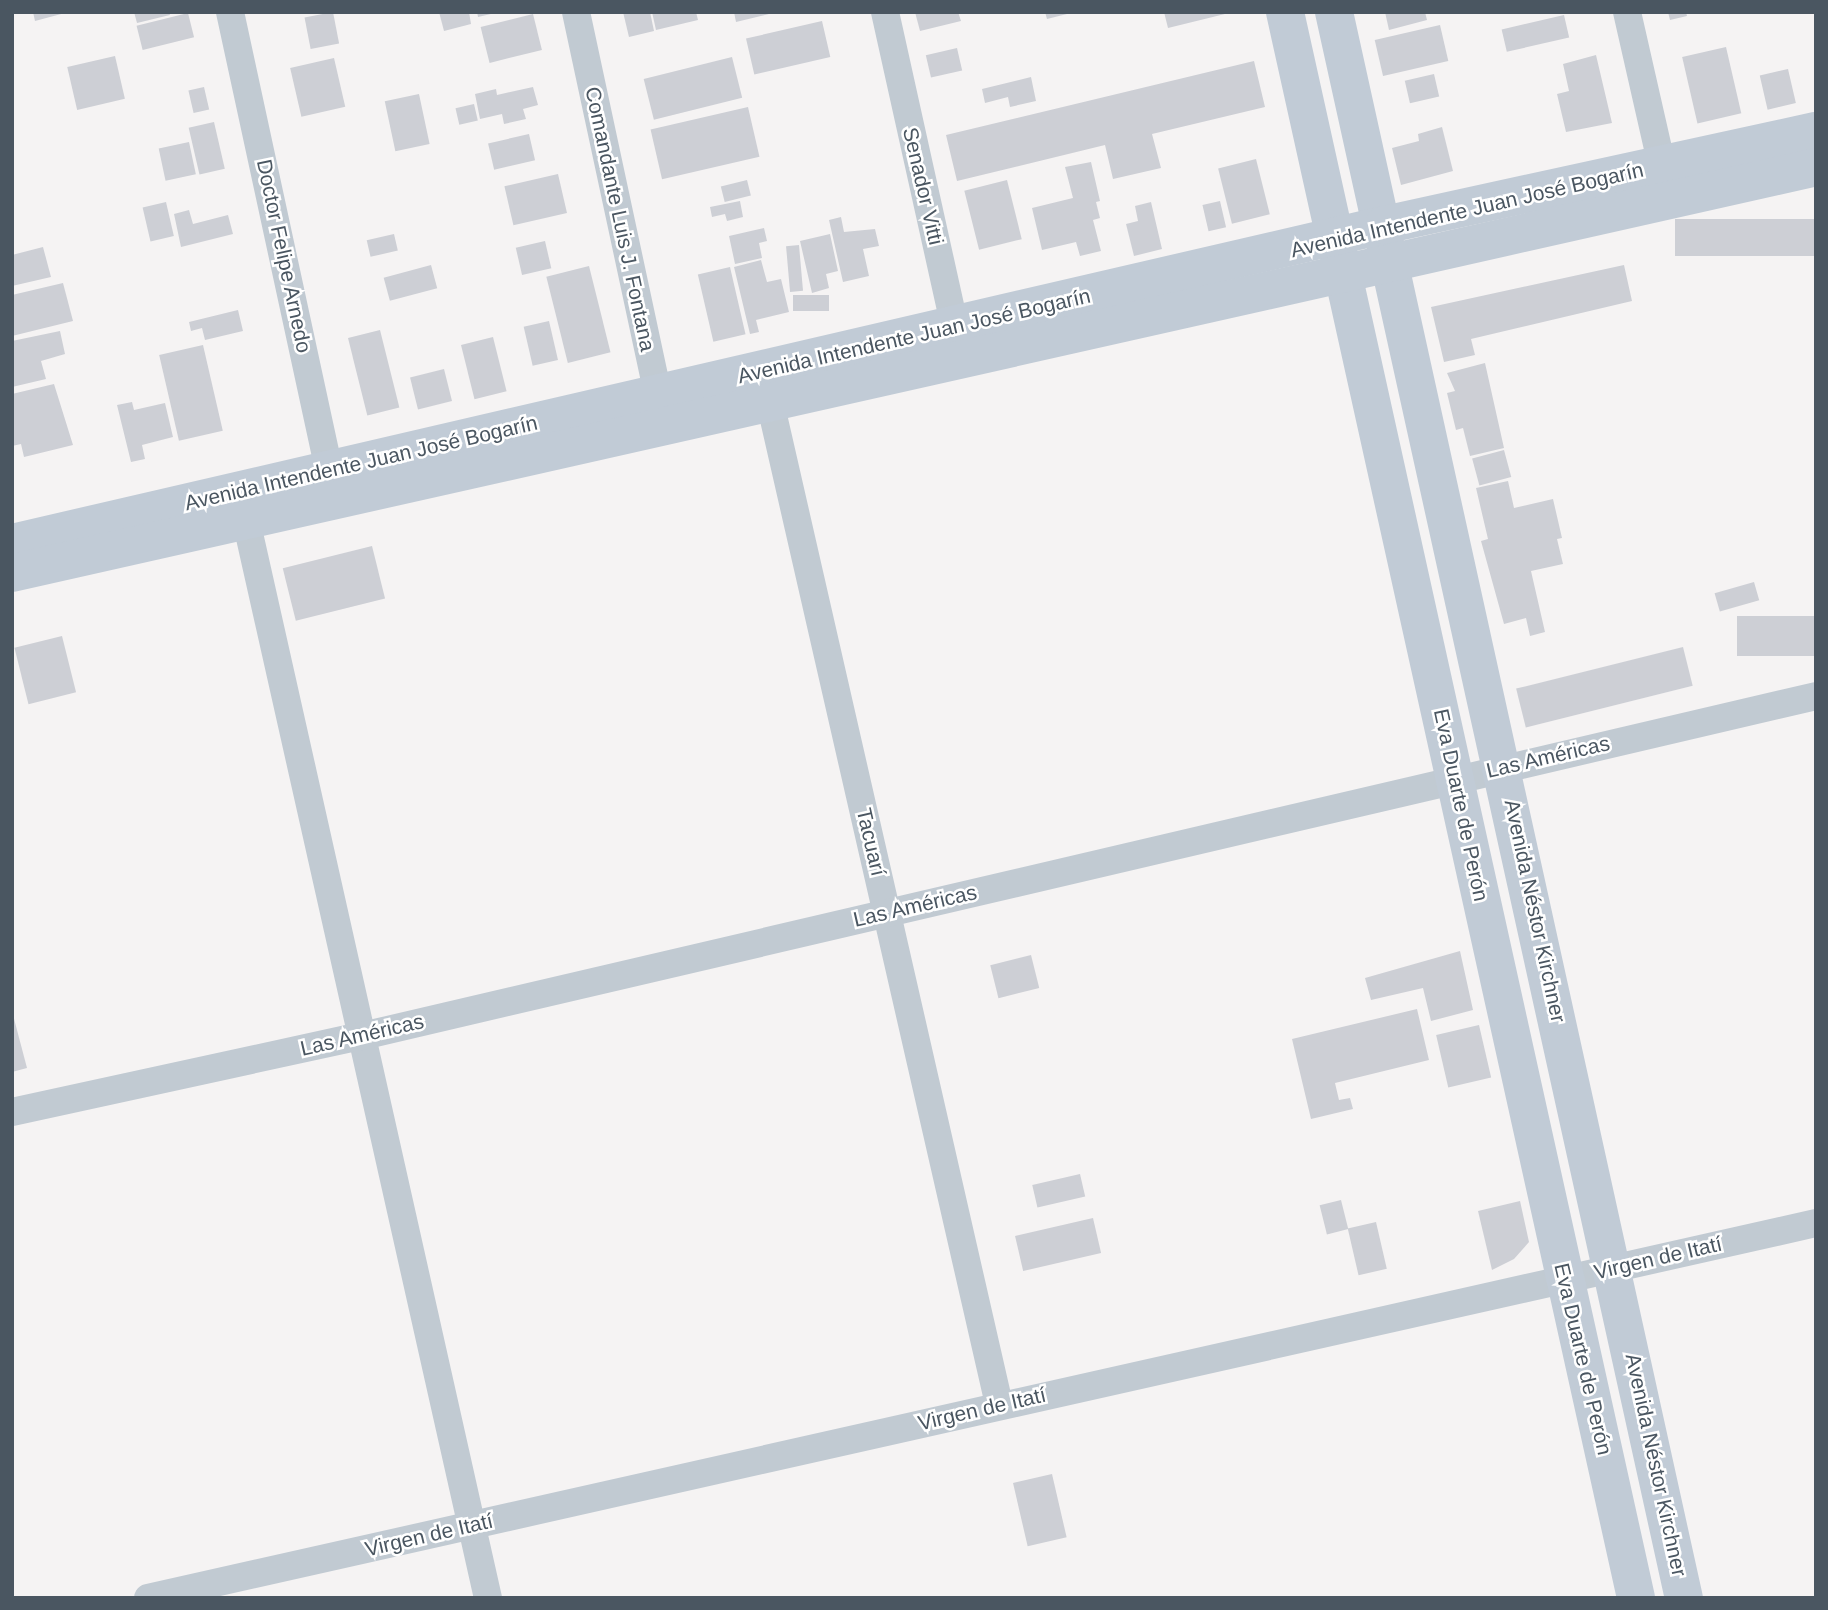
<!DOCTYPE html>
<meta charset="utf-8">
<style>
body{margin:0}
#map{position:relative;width:1828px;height:1610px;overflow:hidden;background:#f5f3f3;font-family:Arial,sans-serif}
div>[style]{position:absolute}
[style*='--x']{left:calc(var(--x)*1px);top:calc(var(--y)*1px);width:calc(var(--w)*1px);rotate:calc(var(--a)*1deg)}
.building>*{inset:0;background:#cdcfd5;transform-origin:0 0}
.street>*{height:28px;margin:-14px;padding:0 14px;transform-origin:14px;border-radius:14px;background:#c1cad2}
.secondary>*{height:38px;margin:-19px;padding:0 19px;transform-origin:19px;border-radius:19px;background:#c1cbd6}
span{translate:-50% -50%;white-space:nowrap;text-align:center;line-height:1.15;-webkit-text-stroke:5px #fff;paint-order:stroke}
.street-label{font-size:21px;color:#4a5661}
.frame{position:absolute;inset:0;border:14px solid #4a5661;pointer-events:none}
</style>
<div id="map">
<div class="building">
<i style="clip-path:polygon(33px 12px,65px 12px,65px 13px,35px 21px)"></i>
<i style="clip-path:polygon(134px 12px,169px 12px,170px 15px,137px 23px)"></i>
<i style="left:333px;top:12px;width:32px;height:29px;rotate:79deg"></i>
<i style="clip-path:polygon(439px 12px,469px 12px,471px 24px,444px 31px)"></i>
<i style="clip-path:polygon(477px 12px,495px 12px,495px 13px,478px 17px)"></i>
<i style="clip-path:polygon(623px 12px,650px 12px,654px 31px,629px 37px)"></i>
<i style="clip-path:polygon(652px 12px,696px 12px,698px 20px,656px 30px)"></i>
<i style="clip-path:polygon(734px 12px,772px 12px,773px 13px,736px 22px)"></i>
<i style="clip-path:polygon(915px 12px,958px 12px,961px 21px,920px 31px)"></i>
<i style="clip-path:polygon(1045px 12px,1070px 12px,1071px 13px,1047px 19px)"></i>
<i style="clip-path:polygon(1164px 12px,1229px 12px,1229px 13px,1168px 28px)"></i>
<i style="clip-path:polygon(1385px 12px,1425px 12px,1427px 20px,1389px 30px)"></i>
<i style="clip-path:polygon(1668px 12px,1686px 12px,1687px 16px,1670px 20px)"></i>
<i style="left:188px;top:13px;width:25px;height:53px;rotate:76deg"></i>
<i style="left:533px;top:14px;width:37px;height:54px;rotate:76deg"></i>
<i style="left:1564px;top:15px;width:23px;height:64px;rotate:77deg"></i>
<i style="left:822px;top:21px;width:37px;height:78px;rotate:77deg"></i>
<i style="left:1440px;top:25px;width:37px;height:67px;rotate:77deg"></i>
<i style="left:1726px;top:47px;width:68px;height:45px;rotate:77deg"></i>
<i style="left:957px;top:48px;width:23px;height:32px;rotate:77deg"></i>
<i style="clip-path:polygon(1596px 55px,1612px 123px,1566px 132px,1557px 94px,1569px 91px,1563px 64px)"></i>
<i style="left:115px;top:56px;width:44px;height:49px;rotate:77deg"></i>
<i style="left:732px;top:57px;width:42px;height:91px;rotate:76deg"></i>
<i style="left:334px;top:58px;width:50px;height:45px;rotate:77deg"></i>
<i style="clip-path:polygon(1254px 61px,1265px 107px,1152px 134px,1161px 168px,1113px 179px,1105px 145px,957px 181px,946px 135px)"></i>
<i style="left:1788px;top:69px;width:35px;height:29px;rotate:77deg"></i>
<i style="left:1434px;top:74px;width:23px;height:30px;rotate:77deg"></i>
<i style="clip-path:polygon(1031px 77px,1036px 101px,1010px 107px,1008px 97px,985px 103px,982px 89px)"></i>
<i style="left:204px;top:87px;width:23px;height:16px;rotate:77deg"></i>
<i style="clip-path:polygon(533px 87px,538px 105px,523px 109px,526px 119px,504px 124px,502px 114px,480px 119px,475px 94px,496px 89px,497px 95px)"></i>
<i style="left:419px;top:94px;width:51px;height:35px;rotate:78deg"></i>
<i style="left:474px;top:104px;width:17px;height:19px;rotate:77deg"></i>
<i style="left:748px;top:107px;width:51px;height:100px;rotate:77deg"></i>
<i style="left:214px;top:122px;width:48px;height:26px;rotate:77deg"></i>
<i style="clip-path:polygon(1442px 127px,1453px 171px,1401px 185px,1392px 148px,1419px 141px,1418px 134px)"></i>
<i style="left:529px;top:134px;width:27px;height:42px;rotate:77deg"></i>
<i style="left:189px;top:142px;width:33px;height:31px;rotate:78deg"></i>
<i style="left:1256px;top:159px;width:57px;height:39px;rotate:76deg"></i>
<i style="clip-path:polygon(1091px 162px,1100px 201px,1096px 202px,1100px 218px,1093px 220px,1101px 251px,1080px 256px,1076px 242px,1042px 250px,1032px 208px,1073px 198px,1065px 167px)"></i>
<i style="left:558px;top:174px;width:40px;height:55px;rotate:77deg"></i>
<i style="left:747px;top:180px;width:16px;height:27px;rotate:76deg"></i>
<i style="left:1007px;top:180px;width:61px;height:44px;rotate:76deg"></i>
<i style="clip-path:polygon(740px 201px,743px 217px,727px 221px,725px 214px,712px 217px,710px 207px)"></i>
<i style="left:1220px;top:201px;width:27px;height:18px;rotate:77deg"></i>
<i style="left:166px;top:202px;width:35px;height:24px;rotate:77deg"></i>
<i style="clip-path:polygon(1151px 202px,1162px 249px,1134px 256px,1126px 224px,1138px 221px,1135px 206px)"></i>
<i style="clip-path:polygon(189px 210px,193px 224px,228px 215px,233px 234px,181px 247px,174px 214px)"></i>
<i style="clip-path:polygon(841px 217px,844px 232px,875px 229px,879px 246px,863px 249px,869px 276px,843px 282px,829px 220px)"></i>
<i style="left:1816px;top:219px;width:37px;height:141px;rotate:90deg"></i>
<i style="clip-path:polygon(764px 228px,767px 241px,759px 243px,762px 258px,735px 264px,729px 236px)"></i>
<i style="left:394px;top:234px;width:17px;height:28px;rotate:77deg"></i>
<i style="clip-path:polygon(830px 234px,838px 271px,826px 274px,829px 288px,812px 293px,800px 241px)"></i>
<i style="left:545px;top:241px;width:28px;height:30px;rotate:77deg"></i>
<i style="left:799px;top:245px;width:46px;height:13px;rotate:85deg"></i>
<i style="clip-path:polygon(43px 247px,51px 277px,12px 286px,12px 255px)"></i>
<i style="clip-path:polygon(761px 260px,767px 282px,781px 279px,789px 312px,756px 320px,759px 332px,750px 334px,734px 267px)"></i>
<i style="left:431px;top:265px;width:24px;height:49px;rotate:75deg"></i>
<i style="clip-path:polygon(1624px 265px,1632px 301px,1471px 339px,1475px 355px,1444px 362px,1431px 307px)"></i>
<i style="left:589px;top:266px;width:89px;height:44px;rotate:76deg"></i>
<i style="left:730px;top:267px;width:69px;height:33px;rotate:77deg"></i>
<i style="clip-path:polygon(63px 283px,73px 321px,12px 336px,12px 295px)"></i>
<i style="left:793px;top:295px;width:36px;height:16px"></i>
<i style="clip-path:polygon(238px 310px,243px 331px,205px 340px,202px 328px,191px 331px,189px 322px)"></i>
<i style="left:549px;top:321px;width:40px;height:26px;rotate:77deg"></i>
<i style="left:380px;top:330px;width:80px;height:33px;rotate:76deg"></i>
<i style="clip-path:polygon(60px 331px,65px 354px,41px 361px,46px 379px,12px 387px,12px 341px)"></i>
<i style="left:493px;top:337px;width:56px;height:33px;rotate:76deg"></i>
<i style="left:203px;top:345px;width:88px;height:45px;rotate:77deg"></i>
<i style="clip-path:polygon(1485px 363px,1504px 448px,1470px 456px,1463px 428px,1456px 430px,1447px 393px,1455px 391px,1447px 373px)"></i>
<i style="left:444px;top:369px;width:33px;height:35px;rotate:76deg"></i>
<i style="clip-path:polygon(54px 384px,73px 445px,24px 457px,21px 444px,12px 446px,12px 394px)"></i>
<i style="clip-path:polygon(132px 402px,134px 410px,165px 403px,173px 437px,142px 445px,145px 459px,131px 462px,117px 405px)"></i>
<i style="left:1504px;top:450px;width:28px;height:33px;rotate:75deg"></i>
<i style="clip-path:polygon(1508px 481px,1514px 508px,1553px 499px,1562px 538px,1557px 539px,1563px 564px,1531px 571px,1545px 632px,1530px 636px,1526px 618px,1504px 624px,1481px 541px,1488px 539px,1476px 488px)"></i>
<i style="left:372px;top:546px;width:54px;height:92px;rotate:76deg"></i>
<i style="left:1754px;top:582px;width:19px;height:41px;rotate:74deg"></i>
<i style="left:1816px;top:616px;width:40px;height:79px;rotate:90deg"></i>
<i style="left:62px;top:636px;width:58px;height:49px;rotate:76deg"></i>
<i style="left:1683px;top:647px;width:40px;height:172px;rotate:76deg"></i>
<i style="clip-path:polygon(1460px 951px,1473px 1010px,1431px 1021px,1423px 988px,1371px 1000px,1365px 978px)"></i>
<i style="left:1031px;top:955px;width:34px;height:42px;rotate:76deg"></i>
<i style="clip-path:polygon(1417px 1009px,1429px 1060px,1335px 1083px,1339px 1100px,1350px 1098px,1353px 1109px,1311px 1119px,1292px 1039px)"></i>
<i style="clip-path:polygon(12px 1011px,27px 1068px,12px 1072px)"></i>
<i style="left:1479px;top:1025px;width:54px;height:44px;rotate:77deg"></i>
<i style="left:1080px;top:1174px;width:23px;height:49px;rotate:77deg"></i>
<i style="left:1341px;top:1200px;width:30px;height:22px;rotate:76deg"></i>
<i style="clip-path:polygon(1520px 1201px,1529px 1242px,1514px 1259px,1492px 1270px,1478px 1211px)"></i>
<i style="left:1093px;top:1218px;width:36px;height:80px;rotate:77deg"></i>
<i style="left:1376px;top:1222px;width:48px;height:29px;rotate:77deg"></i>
<i style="left:1052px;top:1474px;width:65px;height:40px;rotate:77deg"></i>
</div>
<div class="street">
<i style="--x:230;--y:12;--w:487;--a:77.8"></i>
<i style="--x:576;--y:12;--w:407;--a:77.9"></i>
<i style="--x:885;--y:12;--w:337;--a:77.5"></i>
<i style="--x:1627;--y:12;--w:176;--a:77.2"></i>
<i style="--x:770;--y:402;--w:1028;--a:77.13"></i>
<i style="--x:246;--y:520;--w:1105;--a:77.35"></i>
<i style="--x:12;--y:1112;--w:358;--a:-12.3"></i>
<i style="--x:362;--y:1036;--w:1493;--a:-13.16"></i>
<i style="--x:148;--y:1598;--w:1710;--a:-12.67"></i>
</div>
<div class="secondary">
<i style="--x:1285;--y:12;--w:1624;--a:77.52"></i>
<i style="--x:1334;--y:12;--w:1624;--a:77.56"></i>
<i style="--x:12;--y:543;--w:1408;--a:-13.05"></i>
<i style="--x:1384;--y:225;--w:442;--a:-12.3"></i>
<i style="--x:12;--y:573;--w:1849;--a:-12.68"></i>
</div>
<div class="street-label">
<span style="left:923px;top:186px;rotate:77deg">Senador Vitti</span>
<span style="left:1467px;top:210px;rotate:-13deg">Avenida Intendente Juan José Bogarín</span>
<span style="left:620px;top:219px;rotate:78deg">Comandante Luis J. Fontana</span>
<span style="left:284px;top:256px;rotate:78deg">Doctor Felipe Arnedo</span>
<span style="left:914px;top:336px;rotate:-13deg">Avenida Intendente Juan José Bogarín</span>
<span style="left:361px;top:463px;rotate:-13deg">Avenida Intendente Juan José Bogarín</span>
<span style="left:1548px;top:757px;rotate:-13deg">Las Américas</span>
<span style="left:1461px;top:805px;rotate:78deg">Eva Duarte de Perón</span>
<span style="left:871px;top:842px;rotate:77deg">Tacuarí</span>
<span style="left:915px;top:906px;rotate:-13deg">Las Américas</span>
<span style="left:1535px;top:911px;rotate:78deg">Avenida Néstor Kirchner</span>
<span style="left:362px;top:1035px;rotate:-13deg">Las Américas</span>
<span style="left:1658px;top:1258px;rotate:-13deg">Virgen de Itatí</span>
<span style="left:1583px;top:1359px;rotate:77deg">Eva Duarte de Perón</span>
<span style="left:982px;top:1409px;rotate:-13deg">Virgen de Itatí</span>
<span style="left:1656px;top:1465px;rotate:78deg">Avenida Néstor Kirchner</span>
<span style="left:429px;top:1535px;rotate:-13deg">Virgen de Itatí</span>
</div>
<div class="frame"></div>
</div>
